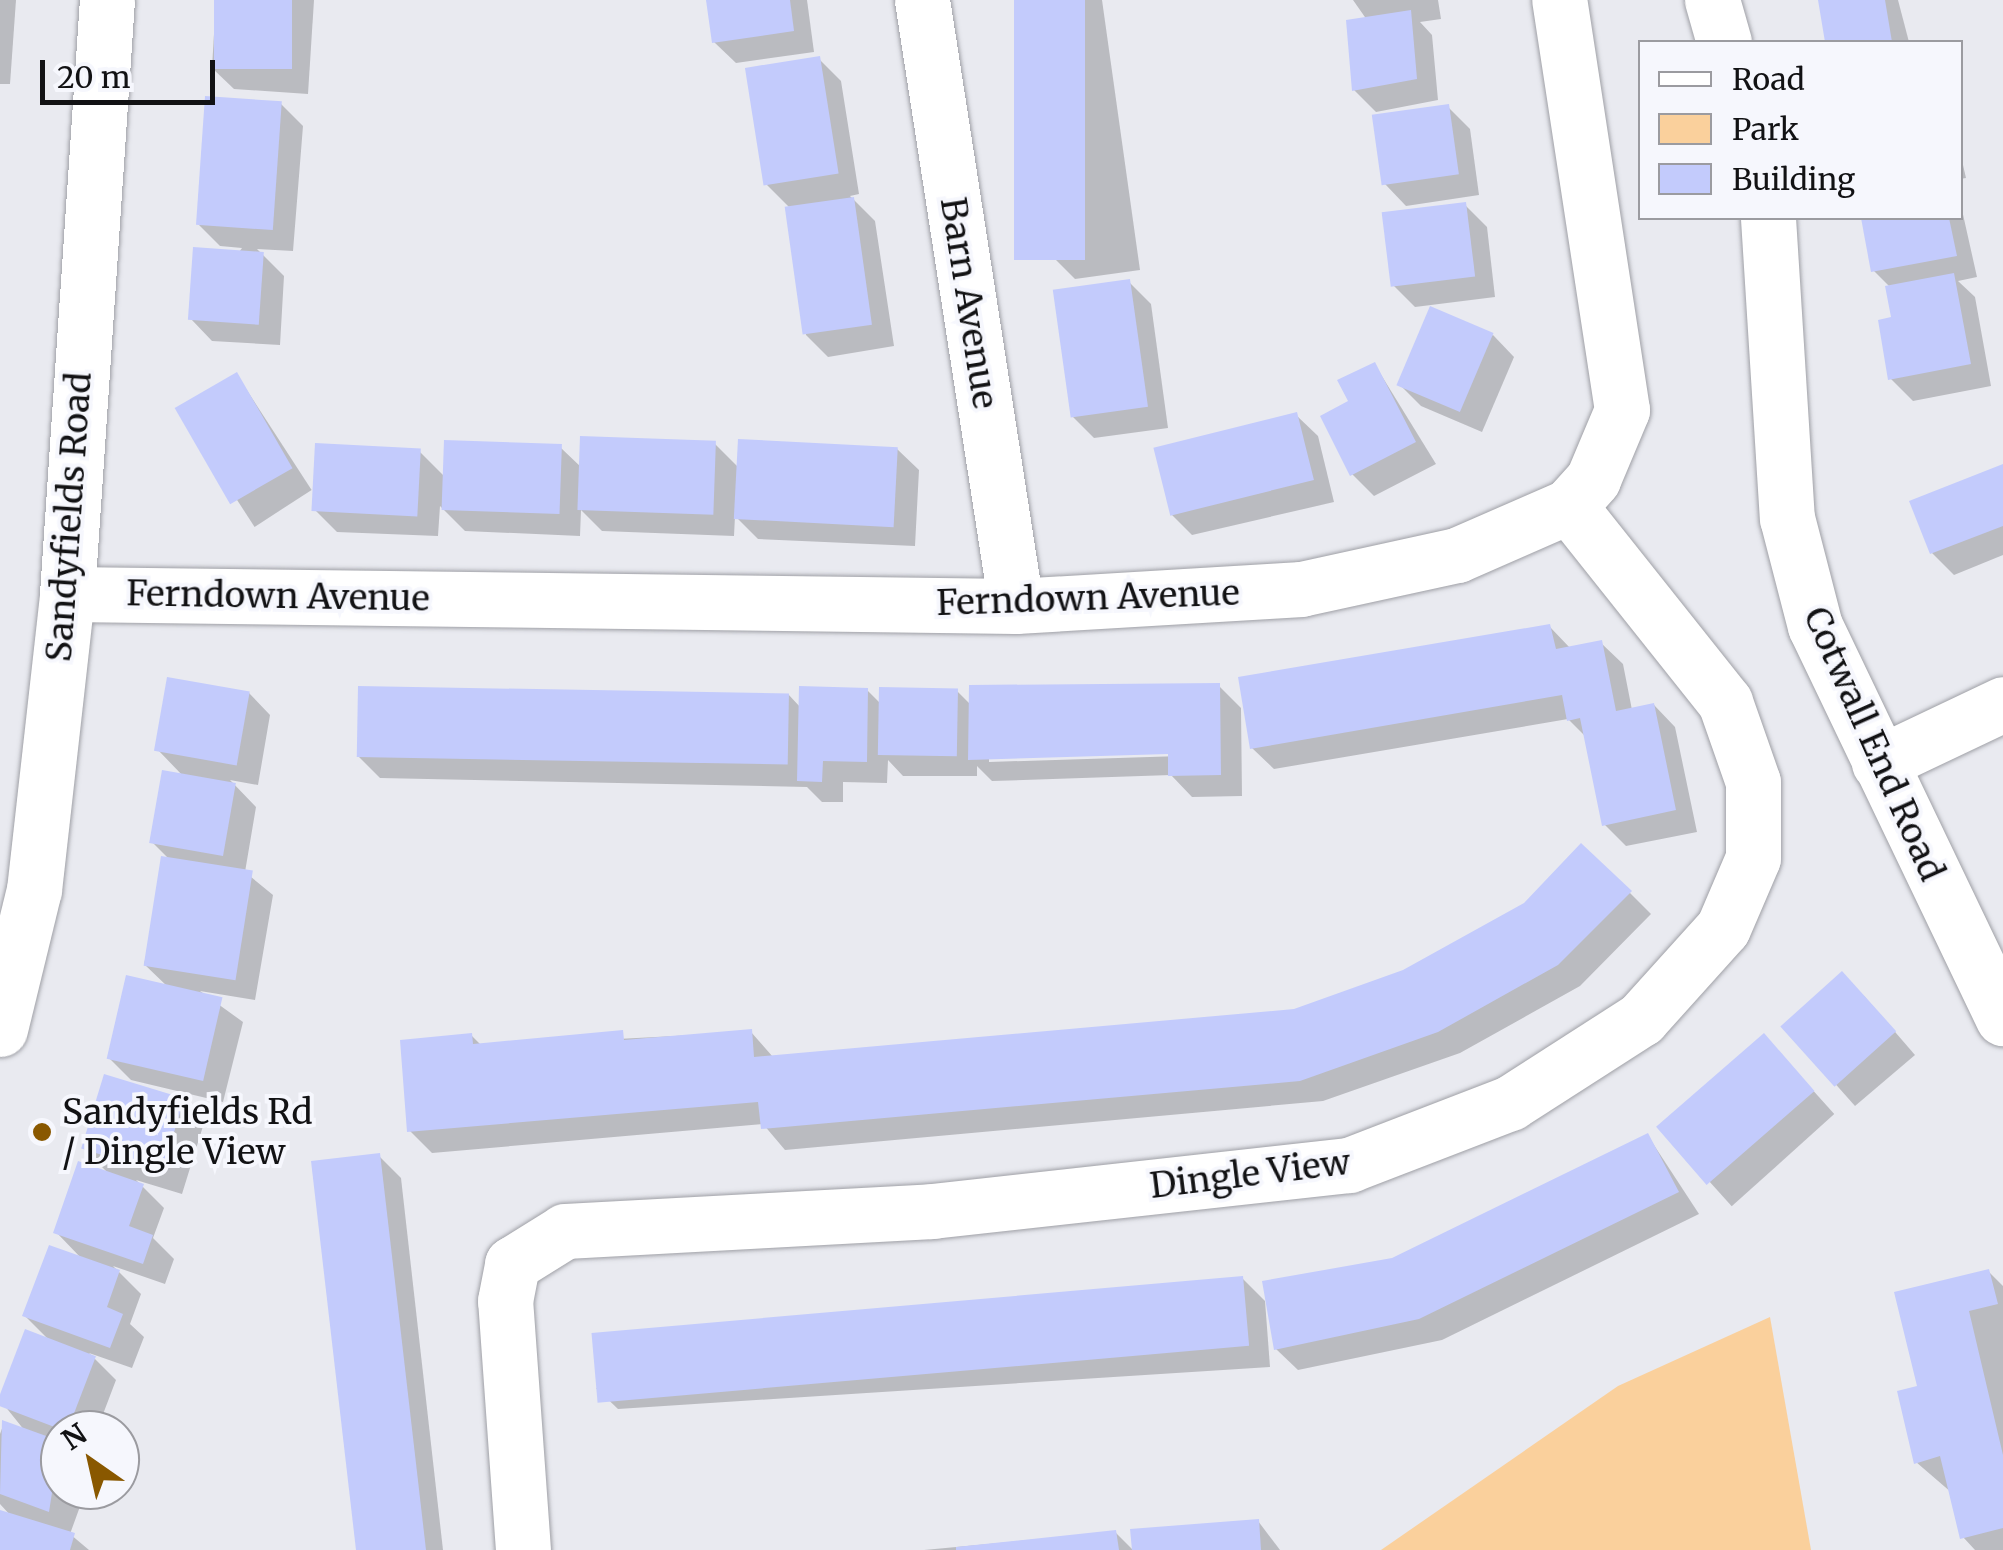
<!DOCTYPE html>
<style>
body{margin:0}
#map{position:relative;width:2003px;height:1550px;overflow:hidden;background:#e9eaf0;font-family:Merriweather,serif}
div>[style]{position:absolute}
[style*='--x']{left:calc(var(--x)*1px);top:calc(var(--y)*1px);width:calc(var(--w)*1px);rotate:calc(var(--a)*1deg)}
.green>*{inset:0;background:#fad09c}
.shadow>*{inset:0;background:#0003;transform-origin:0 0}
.building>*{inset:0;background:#c3cbfc;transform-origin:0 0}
.roads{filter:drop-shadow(0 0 2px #9fa0a6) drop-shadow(0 0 2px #9fa0a6)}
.minor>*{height:55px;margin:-27.5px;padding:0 27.5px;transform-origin:27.5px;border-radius:27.5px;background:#fff}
.dots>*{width:28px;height:28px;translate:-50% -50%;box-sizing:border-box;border:5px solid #f6f7fd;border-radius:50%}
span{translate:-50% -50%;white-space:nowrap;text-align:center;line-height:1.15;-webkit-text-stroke:8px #f6f7fd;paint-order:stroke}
.street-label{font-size:35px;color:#121214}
.poi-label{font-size:35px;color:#121214}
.left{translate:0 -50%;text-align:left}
.legend{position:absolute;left:1638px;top:40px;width:325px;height:180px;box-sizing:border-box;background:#f6f7fd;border:2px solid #9b9ba0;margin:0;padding:12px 18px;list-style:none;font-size:30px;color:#121214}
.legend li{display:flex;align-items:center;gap:20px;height:50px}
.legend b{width:50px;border:2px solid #9b9ba0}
.north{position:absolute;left:40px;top:1410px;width:100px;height:100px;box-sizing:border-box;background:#f6f7fd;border:2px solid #9b9ba0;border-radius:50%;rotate:326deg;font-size:28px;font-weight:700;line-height:40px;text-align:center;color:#121214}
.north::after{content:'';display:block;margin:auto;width:35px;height:45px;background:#895800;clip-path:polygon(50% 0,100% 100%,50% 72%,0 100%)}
.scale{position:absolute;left:40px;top:60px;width:175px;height:45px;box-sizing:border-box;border:5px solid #121214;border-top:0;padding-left:12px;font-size:30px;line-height:35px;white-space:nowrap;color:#121214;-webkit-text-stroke:8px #f6f7fd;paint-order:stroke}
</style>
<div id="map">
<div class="green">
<i style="clip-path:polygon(1770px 1317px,1811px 1550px,1381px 1550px,1618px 1386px)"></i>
</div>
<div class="shadow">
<i style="clip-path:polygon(0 0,16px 0,10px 84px,0 84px)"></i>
<i style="clip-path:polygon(216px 0,314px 0,308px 94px,234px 89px,212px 68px)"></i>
<i style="clip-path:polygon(708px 0,807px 0,814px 52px,736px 63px,714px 42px)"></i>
<i style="clip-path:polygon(1017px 0,1102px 0,1140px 270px,1075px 279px,1053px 257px)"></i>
<i style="clip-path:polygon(1353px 0,1438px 0,1441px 19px,1420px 22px,1432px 35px,1438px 100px,1376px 112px,1354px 90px,1367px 20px)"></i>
<i style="clip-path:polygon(1821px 0,1898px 0,1909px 42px,1828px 42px)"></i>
<i style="clip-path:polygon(819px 59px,841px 81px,859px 194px,850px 196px,875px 221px,894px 346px,828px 357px,806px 335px,791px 209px,767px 185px)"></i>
<i style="clip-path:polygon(281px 104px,303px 126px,293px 251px,257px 249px,284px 276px,280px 345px,212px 341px,191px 319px,242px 248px,220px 246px,198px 224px)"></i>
<i style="clip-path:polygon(1448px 107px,1470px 129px,1479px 195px,1406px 206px,1385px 184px)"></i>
<i style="clip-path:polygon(1960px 152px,1966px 178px,1960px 179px)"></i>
<i style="clip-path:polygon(1960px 201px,1977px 277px,1958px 281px,1975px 297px,1991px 386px,1913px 401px,1891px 379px,1891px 288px,1874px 271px,1864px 218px,1960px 218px)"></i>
<i style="clip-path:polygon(1465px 205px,1487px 227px,1495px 297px,1415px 307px,1393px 285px)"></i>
<i style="clip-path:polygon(1129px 282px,1151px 304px,1168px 428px,1094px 438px,1072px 416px)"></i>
<i style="clip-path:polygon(1493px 335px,1514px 357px,1482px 432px,1421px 406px,1399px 384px)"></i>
<i style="clip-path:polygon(1375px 365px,1436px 464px,1374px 496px,1352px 474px,1352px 402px)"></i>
<i style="left:237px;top:375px;width:137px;height:68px;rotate:57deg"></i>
<i style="clip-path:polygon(1296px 415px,1318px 436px,1334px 502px,1192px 535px,1170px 513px)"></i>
<i style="clip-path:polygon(714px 443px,739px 468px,897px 449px,919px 470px,915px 546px,758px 539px,735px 516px,734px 536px,602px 531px,581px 510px,580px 536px,465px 531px,440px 506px,438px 536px,337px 532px,315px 510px,420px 452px,445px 477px,561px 448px,582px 468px)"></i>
<i style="clip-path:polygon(2003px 466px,2003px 555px,1954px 575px,1932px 553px)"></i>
<i style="clip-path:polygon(1550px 627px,1571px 649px,1601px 643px,1623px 664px,1632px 710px,1654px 705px,1675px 727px,1697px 832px,1626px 846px,1604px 824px,1586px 737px,1568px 719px,1274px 769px,1252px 748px)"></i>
<i style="clip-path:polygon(evenodd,1219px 686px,1241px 708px,1242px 796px,1192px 797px,1171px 775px,992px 781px,977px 766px,977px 776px,903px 776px,888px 760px,887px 783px,843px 782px,843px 802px,822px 802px,807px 787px,380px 778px,358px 756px,788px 694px,801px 708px,867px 690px,882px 705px,956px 690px,971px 705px,1219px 686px,1180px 751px,1181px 756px,989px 762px,989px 757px,1180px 751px)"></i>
<i style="clip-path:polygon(249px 693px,270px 715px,258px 785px,230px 780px,256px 807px,245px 872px,273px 895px,255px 1000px,200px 991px,243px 1022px,223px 1102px,131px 1080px,109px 1058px,169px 988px,144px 964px,170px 860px,152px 842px,184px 777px,158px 750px)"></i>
<i style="clip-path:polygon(1630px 893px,1651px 914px,1580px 986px,1460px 1053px,1323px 1101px,785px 1150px,763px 1124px,432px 1153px,410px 1131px,471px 1035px,482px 1046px,751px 1032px,773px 1057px,1294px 1011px,1404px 973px,1525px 905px)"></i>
<i style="clip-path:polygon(1864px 996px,1915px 1055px,1855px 1106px,1783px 1025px)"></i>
<i style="left:1764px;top:1036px;width:105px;height:138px;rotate:48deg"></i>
<i style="clip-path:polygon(182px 1101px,204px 1123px,182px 1194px,136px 1180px,164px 1208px,153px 1238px,174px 1259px,165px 1284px,113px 1266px,141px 1294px,130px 1324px,144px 1337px,132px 1368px,89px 1353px,116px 1380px,97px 1430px,60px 1430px,60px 1490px,86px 1490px,70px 1534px,89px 1550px,0 1550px,0 1512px,11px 1516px,0 1504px,0 1434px,4px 1423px,25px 1431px,0 1400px,26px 1332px,50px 1341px,25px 1316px,82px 1259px,56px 1232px,110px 1175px,84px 1149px)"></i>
<i style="clip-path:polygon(1648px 1136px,1699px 1214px,1442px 1340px,1298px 1370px,1276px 1349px,1393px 1261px)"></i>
<i style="clip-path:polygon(379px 1156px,401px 1178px,443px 1550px,358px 1550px)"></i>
<i style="clip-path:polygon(1989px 1272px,2003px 1286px,2003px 1550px,1975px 1550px,1963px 1537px,1952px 1493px,1916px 1462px,1920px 1387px)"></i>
<i style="clip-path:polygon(1242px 1278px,1265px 1301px,1270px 1367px,618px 1409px,596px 1388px)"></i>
<i style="clip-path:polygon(1258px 1521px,1280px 1550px,1134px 1550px)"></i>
<i style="clip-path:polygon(1115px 1532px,1133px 1550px,924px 1550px)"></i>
</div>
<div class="building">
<i style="left:214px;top:0;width:78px;height:69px"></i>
<i style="clip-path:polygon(706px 0,790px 0,794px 31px,712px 43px)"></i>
<i style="left:1014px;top:0;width:71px;height:260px"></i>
<i style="clip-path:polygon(1818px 0,1885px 0,1892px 42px,1825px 42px)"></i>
<i style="clip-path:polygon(1411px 10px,1417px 79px,1352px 91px,1346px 20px)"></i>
<i style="left:820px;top:56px;width:119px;height:76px;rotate:81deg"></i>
<i style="left:205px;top:96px;width:77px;height:129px;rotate:4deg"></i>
<i style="left:1449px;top:104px;width:71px;height:78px;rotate:82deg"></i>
<i style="left:854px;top:197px;width:129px;height:70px;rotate:82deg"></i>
<i style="left:1466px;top:202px;width:75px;height:85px;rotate:83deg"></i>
<i style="clip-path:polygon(1861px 218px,1949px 218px,1957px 256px,1871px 272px)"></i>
<i style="left:193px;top:247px;width:71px;height:73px;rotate:4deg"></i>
<i style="clip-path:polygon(1954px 273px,1971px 364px,1888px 380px,1878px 320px,1891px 317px,1885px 286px)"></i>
<i style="left:1130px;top:279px;width:129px;height:78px;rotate:82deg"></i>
<i style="left:1430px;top:306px;width:69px;height:86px;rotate:23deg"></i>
<i style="clip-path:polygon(1375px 362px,1416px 442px,1350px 476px,1320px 416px,1348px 401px,1337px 380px)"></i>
<i style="left:237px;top:372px;width:111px;height:72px;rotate:60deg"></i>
<i style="left:1297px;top:412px;width:70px;height:148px;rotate:76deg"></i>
<i style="left:580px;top:436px;width:136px;height:74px;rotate:2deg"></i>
<i style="left:738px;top:439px;width:160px;height:80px;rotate:3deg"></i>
<i style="left:444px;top:440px;width:118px;height:70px;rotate:2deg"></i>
<i style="left:315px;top:443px;width:106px;height:68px;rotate:3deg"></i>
<i style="clip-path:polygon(2003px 464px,2003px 526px,1930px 554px,1909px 501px)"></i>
<i style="clip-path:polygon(1550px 624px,1556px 649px,1602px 640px,1616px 711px,1654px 703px,1676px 810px,1602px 826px,1580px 718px,1567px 721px,1562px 695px,1250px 749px,1238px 677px)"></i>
<i style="left:167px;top:677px;width:84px;height:75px;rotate:10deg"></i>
<i style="clip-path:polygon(1220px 683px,1221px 775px,1168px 776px,1168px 754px,968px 760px,969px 685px)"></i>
<i style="left:358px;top:686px;width:431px;height:71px;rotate:1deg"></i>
<i style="clip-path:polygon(799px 686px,868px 688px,867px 762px,823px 761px,822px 782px,797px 781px)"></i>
<i style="left:879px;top:687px;width:79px;height:68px;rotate:1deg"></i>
<i style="left:162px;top:770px;width:75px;height:74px;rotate:10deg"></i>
<i style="clip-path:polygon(1581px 843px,1632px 891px,1558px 965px,1438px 1032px,1300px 1081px,761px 1129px,758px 1102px,407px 1132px,400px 1040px,472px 1033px,473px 1044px,623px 1030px,624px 1040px,752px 1029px,754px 1057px,1294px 1009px,1403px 970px,1524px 903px)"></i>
<i style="left:161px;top:856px;width:93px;height:111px;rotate:9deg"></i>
<i style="left:1842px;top:971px;width:81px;height:83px;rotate:48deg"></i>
<i style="left:126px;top:975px;width:99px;height:86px;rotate:13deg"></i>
<i style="left:1764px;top:1033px;width:77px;height:143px;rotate:49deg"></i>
<i style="left:104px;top:1074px;width:84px;height:78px;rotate:17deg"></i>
<i style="clip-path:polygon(1648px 1133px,1679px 1192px,1419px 1319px,1274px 1350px,1262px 1281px,1392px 1258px)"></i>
<i style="clip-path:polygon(380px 1153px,397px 1299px,426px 1550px,356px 1550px,311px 1161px)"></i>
<i style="clip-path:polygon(78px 1161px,144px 1184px,129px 1226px,153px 1235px,143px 1264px,53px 1233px)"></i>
<i style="clip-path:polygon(49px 1245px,120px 1270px,107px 1307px,123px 1314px,110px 1348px,22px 1316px)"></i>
<i style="clip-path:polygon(1989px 1269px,1998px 1304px,1969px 1311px,2003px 1455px,2003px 1528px,1960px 1539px,1940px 1456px,1914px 1464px,1897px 1391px,1917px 1386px,1894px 1292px)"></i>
<i style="left:1243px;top:1276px;width:70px;height:654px;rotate:85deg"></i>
<i style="left:25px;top:1329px;width:76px;height:81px;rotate:21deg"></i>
<i style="clip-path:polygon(2px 1420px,60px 1441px,49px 1512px,0 1494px)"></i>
<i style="clip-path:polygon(0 1510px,75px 1533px,70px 1550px,0 1550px)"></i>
<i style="clip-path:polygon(1259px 1519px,1261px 1550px,1132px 1550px,1130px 1529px)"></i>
<i style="clip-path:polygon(1116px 1530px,1119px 1550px,956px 1550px,956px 1547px)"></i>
</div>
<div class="roads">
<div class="minor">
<i style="--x:922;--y:0;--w:613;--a:81.18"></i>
<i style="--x:1712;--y:0;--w:44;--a:74.1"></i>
<i style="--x:1768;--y:218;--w:301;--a:86.4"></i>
<i style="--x:1787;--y:518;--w:112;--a:75.5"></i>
<i style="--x:1815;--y:626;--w:435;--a:64.4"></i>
<i style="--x:67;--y:594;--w:949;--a:0.72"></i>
<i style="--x:1016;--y:606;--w:286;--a:-3.4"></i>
<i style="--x:1301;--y:589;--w:160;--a:-12.3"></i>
<i style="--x:1457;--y:555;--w:122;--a:-23.6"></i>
<i style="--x:1569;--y:506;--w:36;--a:-48"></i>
<i style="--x:1593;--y:479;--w:75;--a:-67.2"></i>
<i style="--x:1622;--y:410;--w:415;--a:-98.7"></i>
<i style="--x:1879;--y:763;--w:137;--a:-25.4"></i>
<i style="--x:0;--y:1029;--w:143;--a:-76.3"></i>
<i style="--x:34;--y:890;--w:298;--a:-83.6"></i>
<i style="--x:67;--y:594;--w:595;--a:-86.15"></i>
<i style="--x:523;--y:1550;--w:250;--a:-94.1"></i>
<i style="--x:505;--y:1301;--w:38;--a:-79"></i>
<i style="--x:512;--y:1264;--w:62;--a:-31.9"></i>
<i style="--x:565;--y:1231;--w:368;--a:-3.1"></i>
<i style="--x:932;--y:1211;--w:420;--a:-6.3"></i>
<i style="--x:1349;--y:1165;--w:173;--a:-21.1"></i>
<i style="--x:1510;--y:1103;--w:156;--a:-32.7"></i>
<i style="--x:1641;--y:1019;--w:122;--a:-48"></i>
<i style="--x:1723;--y:928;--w:76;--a:-66.8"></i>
<i style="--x:1753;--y:858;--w:76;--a:-90"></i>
<i style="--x:1753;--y:782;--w:85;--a:-109.3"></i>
<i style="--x:1725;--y:702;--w:251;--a:-128.5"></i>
</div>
</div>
<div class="dots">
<i style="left:42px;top:1132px;background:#895800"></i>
</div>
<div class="street-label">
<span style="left:969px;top:303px;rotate:81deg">Barn Avenue</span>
<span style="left:69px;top:517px;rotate:-86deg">Sandyfields Road</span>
<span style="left:278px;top:596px;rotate:1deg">Ferndown Avenue</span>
<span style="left:1088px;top:598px;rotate:-2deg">Ferndown Avenue</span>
<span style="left:1874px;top:744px;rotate:66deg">Cotwall End Road</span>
<span style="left:1250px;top:1174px;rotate:-7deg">Dingle View</span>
</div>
<div class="poi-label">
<span class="left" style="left:62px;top:1132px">Sandyfields Rd<br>/ Dingle View</span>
</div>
<ul class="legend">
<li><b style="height:12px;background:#fff"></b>Road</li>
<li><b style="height:28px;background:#fad09c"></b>Park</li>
<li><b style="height:28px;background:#c3cbfc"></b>Building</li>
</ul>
<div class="north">N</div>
<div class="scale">20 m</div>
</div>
